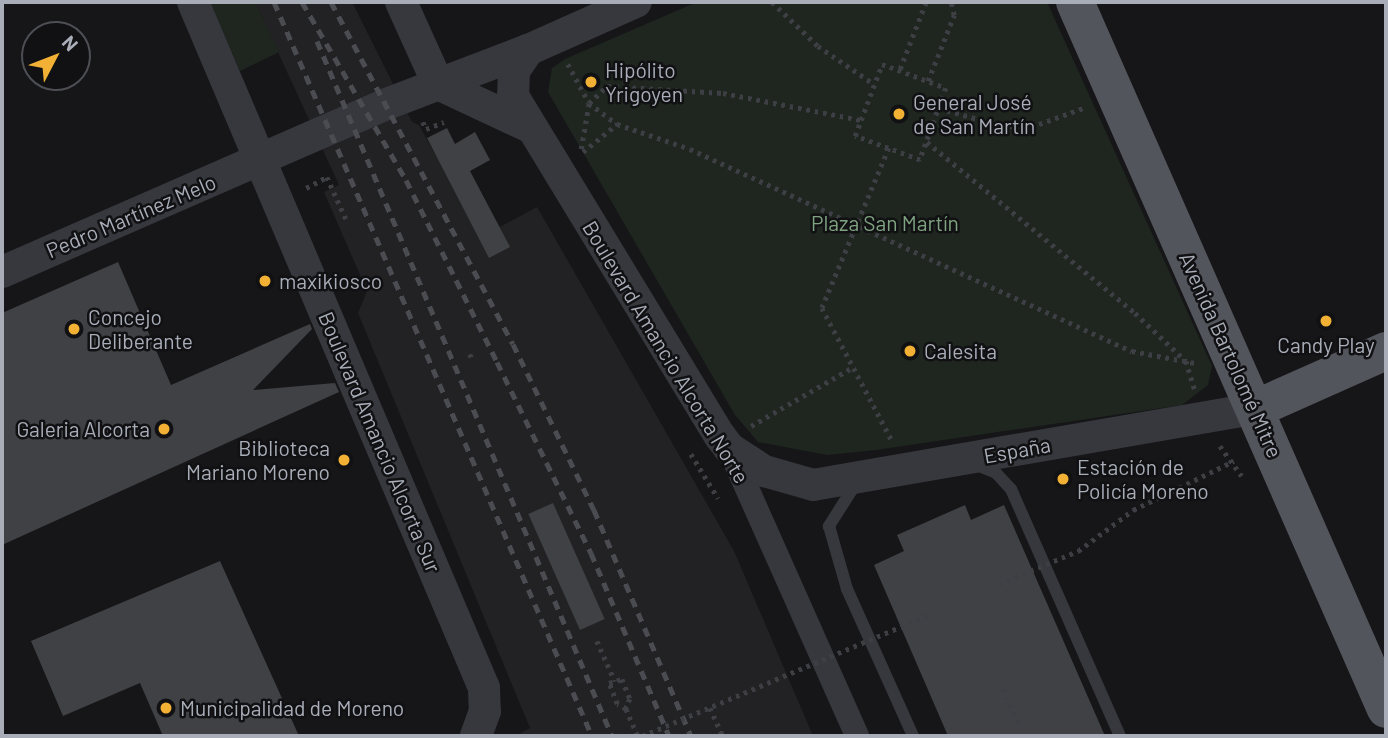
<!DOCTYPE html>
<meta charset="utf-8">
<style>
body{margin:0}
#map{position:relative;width:1388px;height:738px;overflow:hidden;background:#161618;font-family:Barlow,sans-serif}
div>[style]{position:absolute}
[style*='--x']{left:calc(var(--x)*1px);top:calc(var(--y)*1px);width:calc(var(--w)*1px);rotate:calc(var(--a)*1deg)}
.built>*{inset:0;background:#222225}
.green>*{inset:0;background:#1e261f}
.building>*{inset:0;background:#404145;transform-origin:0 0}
.path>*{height:4.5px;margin-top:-2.25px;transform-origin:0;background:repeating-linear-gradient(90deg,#3d3f44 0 3.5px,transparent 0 8.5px)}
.service>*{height:12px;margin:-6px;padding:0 6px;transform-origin:6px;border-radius:6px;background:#37383d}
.minor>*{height:24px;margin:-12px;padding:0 12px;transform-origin:12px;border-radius:12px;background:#37383d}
.tertiary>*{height:32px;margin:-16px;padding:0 16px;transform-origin:16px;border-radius:16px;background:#37383d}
.primary>*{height:38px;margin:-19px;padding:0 19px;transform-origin:19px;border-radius:19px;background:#53555c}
.rail>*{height:5px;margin-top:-2.5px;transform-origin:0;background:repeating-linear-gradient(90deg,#4a4c52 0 9px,transparent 0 16px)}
.path-bridge>*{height:4.5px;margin-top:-2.25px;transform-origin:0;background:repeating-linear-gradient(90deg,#3d3f44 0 3.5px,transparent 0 8.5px)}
.dots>*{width:19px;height:19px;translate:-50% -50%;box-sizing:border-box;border:4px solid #111113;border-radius:50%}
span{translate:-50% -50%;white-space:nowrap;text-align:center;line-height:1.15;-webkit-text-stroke:5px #111113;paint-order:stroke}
.poi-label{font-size:21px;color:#a8adb8}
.left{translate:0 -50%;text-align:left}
.right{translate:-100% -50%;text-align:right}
.street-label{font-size:21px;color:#a8adb8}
.park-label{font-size:21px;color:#7fa381}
.frame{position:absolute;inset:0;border:4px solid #a8adb8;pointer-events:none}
.north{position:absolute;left:21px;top:21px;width:70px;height:70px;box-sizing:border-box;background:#111113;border:2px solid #4d4f55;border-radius:50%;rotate:48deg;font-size:19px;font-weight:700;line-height:28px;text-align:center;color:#a8adb8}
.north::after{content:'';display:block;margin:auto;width:24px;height:32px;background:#f2b134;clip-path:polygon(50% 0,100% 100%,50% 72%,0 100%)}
</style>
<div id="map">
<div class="built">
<i style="clip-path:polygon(255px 2px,352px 2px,412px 122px,419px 125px,435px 154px,451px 146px,500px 227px,537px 207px,734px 551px,813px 736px,516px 736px,530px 728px,358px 313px,367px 291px,324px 192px,339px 185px)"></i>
</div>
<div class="green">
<i style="clip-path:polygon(210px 2px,255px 2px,279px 52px,240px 71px)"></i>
<i style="clip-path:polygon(697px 2px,1047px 2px,1212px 366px,1208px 385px,1182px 405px,876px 450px,827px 455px,758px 442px,735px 415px,548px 92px,552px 68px,565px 59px)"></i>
</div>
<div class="building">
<i style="clip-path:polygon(447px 128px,455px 144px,475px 132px,490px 160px,470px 171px,510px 247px,489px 258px,427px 138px)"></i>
<i style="clip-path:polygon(118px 262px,171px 385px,310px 324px,312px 329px,253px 390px,335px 383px,339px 392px,2px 545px,2px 313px)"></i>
<i style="left:553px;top:503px;width:127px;height:27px;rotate:66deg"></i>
<i style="clip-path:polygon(965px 505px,971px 520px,1004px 505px,1105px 736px,948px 736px,874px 565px,904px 551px,897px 535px)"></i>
<i style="clip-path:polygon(220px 561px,299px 736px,163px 736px,140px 683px,63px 716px,31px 641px)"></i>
</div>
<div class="path">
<i style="--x:772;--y:2;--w:64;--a:43.7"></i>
<i style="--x:818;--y:46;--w:68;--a:34.2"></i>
<i style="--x:568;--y:64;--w:44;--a:61.7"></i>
<i style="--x:589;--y:103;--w:35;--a:37"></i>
<i style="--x:882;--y:64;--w:68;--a:20.6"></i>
<i style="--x:946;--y:88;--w:77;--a:109.9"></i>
<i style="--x:920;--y:160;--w:69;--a:-159.7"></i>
<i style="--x:855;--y:136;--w:77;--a:-69.4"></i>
<i style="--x:900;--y:69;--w:72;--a:-68.8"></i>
<i style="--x:928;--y:81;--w:71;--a:-68.5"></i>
<i style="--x:954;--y:15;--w:13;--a:-103"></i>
<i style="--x:939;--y:108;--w:66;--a:15.9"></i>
<i style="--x:1002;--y:126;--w:29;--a:2"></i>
<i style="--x:1031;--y:127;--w:59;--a:-20"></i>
<i style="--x:423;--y:122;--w:8;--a:67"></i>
<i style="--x:426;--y:129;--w:19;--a:-21"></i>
<i style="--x:927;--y:142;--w:269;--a:39.4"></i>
<i style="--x:1135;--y:313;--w:70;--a:43.3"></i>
<i style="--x:1186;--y:361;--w:30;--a:73"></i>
<i style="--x:889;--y:148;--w:173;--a:112.7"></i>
<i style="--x:822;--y:308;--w:148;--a:62.2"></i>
<i style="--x:581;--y:149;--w:47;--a:-80.1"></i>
<i style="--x:589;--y:103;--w:25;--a:-43"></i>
<i style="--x:607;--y:86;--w:116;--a:3.5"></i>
<i style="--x:723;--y:93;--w:141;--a:11.1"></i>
<i style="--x:583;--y:152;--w:44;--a:-39.5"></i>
<i style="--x:617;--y:124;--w:77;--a:18.9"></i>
<i style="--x:690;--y:149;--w:486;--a:24.6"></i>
<i style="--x:1132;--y:351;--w:64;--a:10.8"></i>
<i style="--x:306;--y:188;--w:24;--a:-28"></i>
<i style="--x:327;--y:177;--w:48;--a:65.6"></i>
<i style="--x:470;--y:354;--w:5;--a:68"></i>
<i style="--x:751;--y:426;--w:118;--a:-30"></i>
<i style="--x:1220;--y:446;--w:37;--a:54"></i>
<i style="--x:691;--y:454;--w:52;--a:58.5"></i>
<i style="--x:1078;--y:551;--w:69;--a:-36.7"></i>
<i style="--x:1133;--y:510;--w:112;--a:-25.9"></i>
<i style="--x:597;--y:641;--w:44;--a:65.8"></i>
<i style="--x:1003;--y:689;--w:41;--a:65.3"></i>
<i style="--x:710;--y:708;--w:31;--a:65"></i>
<i style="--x:626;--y:709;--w:10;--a:-151"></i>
<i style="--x:617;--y:704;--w:22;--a:-111"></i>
<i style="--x:609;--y:683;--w:14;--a:-17"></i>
<i style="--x:622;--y:679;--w:22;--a:68"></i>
<i style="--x:630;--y:699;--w:11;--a:112"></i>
<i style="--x:626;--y:709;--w:30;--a:66"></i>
<i style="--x:554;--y:735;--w:1;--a:45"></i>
<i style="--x:732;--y:736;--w:2;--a:0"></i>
</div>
<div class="service">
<i style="--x:974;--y:464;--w:24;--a:22"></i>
<i style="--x:996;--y:473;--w:22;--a:47"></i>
<i style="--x:1011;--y:489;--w:270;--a:66.2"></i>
<i style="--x:855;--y:485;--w:49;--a:122.4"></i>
<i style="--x:829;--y:526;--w:66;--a:74.1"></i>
<i style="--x:847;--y:589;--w:161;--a:65.8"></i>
</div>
<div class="minor">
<i style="--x:729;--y:448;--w:315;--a:66"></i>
</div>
<div class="tertiary">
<i style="--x:193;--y:2;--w:745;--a:67.01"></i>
<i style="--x:484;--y:688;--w:23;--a:88"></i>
<i style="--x:485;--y:711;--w:27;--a:110"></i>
<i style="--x:401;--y:2;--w:90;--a:65.7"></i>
<i style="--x:528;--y:50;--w:25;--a:124"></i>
<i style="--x:514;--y:71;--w:25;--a:92"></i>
<i style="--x:513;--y:96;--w:398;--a:58.7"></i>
<i style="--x:720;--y:436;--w:15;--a:53"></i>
<i style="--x:729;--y:448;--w:42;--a:33.3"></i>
<i style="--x:764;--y:471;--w:51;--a:15.9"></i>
<i style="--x:813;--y:485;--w:448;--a:-9.8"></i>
<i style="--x:438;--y:84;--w:104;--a:25.1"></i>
<i style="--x:2;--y:272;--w:417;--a:-23.6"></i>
<i style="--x:384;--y:105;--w:154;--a:-20.9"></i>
<i style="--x:528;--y:50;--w:118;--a:-24"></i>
</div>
<div class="primary">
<i style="--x:1075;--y:2;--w:772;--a:66.26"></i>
<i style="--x:1255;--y:409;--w:143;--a:-23.9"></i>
</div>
<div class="rail">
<i style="--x:274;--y:2;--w:800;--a:66.58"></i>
<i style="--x:302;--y:2;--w:206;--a:59.7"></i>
<i style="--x:406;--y:180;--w:203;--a:63.4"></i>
<i style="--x:497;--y:362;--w:213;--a:63.8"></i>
<i style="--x:591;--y:553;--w:199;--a:66.9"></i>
<i style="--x:331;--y:2;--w:387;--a:62"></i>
<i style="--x:513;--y:344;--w:185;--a:64"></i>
<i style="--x:594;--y:510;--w:246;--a:66.8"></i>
<i style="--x:317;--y:41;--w:755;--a:67"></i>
</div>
<div class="path-bridge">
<i style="--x:999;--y:584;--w:86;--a:-22.7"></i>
<i style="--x:642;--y:736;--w:314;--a:-22.9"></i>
</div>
<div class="dots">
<i style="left:591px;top:82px;background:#f2b134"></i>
<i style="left:899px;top:114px;background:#f2b134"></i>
<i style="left:265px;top:281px;background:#f2b134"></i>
<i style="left:1326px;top:321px;background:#f2b134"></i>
<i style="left:74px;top:329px;background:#f2b134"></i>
<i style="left:910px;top:351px;background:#f2b134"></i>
<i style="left:164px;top:429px;background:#f2b134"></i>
<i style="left:344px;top:460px;background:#f2b134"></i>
<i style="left:1063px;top:479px;background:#f2b134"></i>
<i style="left:166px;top:708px;background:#f2b134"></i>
</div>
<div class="poi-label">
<span class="left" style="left:605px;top:82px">Hipólito<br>Yrigoyen</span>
<span class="left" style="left:913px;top:114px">General José<br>de San Martín</span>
<span class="left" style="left:279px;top:281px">maxikiosco</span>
<span class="left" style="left:88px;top:329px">Concejo<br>Deliberante</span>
<span style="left:1326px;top:345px">Candy Play</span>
<span class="left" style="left:924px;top:351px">Calesita</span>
<span class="right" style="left:150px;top:429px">Galeria Alcorta</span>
<span class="right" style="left:330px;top:460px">Biblioteca<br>Mariano Moreno</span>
<span class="left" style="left:1077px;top:479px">Estación de<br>Policía Moreno</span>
<span class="left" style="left:180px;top:708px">Municipalidad de Moreno</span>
</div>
<div class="street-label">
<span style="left:131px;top:216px;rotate:-23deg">Pedro Martínez Melo</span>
<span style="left:666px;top:352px;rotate:59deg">Boulevard Amancio Alcorta Norte</span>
<span style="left:1231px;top:355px;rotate:66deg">Avenida Bartolomé Mitre</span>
<span style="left:380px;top:442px;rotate:67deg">Boulevard Amancio Alcorta Sur</span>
<span style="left:1017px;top:450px;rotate:-10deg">España</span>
</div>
<div class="park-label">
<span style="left:885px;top:223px">Plaza San Martín</span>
</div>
<div class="frame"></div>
<div class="north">N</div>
</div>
